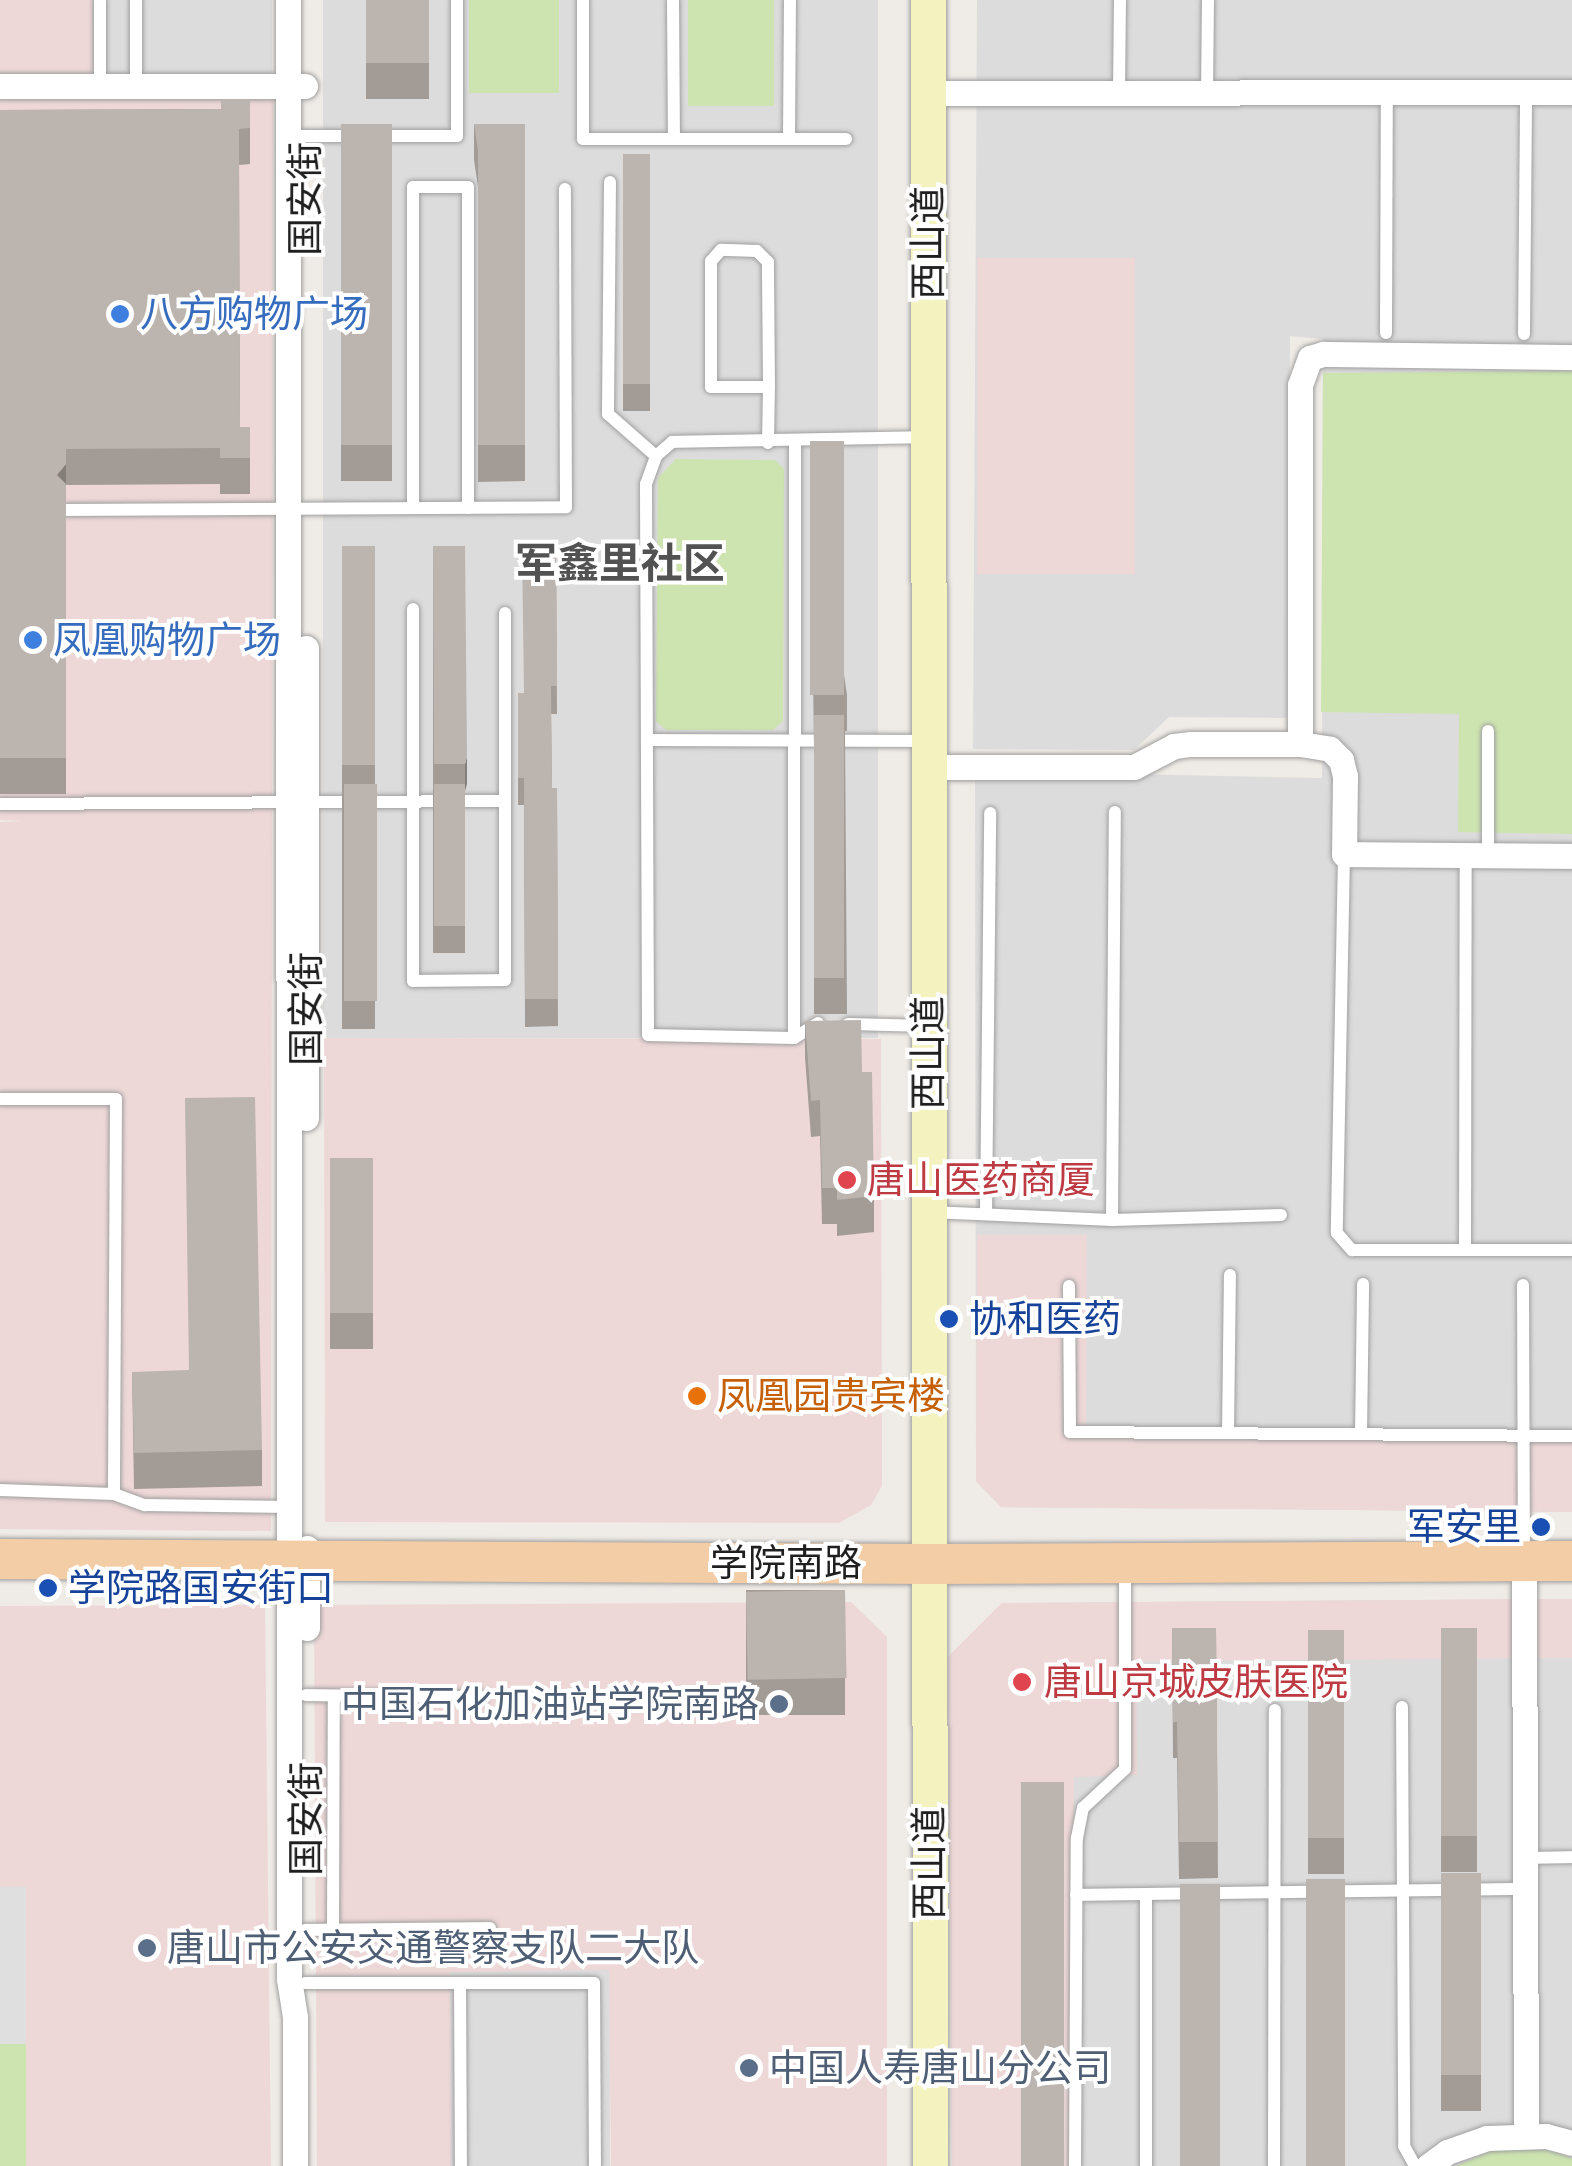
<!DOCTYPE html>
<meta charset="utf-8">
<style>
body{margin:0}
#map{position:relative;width:1572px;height:2166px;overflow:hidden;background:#efebe6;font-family:"Titillium Web","Noto Sans SC",sans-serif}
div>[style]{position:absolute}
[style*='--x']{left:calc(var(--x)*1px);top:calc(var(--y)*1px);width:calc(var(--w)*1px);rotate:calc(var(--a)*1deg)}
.residential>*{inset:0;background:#dddcdc;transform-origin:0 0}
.commercial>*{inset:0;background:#eed7d7;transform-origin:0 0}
.grass>*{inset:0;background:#cde4b0;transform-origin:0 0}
.parking>*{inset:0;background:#dfdfdf;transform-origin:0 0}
.roads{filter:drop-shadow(0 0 2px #a0a0a0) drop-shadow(0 0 2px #a0a0a0)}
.lane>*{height:12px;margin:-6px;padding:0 6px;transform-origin:6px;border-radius:6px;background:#fff}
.street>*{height:25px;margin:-12.5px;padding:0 12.5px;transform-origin:12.5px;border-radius:12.5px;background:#fff}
.secondary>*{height:35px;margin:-17.5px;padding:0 17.5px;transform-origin:17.5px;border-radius:17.5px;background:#f4f3bf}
.primary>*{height:40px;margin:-20px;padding:0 20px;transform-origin:20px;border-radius:20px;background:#f3cda6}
.wall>*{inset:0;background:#a29b96;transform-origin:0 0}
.shaded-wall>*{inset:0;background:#847e7a}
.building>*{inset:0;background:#bcb4af;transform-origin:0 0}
.dots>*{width:28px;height:28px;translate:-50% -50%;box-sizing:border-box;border:5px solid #fff;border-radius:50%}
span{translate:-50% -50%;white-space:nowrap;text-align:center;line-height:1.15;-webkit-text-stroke:8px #fff;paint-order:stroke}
.street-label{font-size:38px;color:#1f1f1f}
.shop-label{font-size:38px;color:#366cbe}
.left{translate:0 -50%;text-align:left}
.health-label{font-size:38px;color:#be3a42}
.transit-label{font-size:38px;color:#164399}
.right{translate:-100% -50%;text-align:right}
.food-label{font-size:38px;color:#c56008}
.service-label{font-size:38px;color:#4e5e75}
.quarter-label{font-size:42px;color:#525252;font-weight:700}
</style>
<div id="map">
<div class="residential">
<i style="left:92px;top:0;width:180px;height:90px"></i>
<i style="left:323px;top:0;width:555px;height:1038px"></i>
<i style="clip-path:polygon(977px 0,1572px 0,1572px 1512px,1001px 1507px,976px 1481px,975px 771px,1322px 778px,1323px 339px,1290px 336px,1287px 718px,1169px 717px,1134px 750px,973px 749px)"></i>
<i style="clip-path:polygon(1572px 1599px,1572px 2166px,952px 2166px,948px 1657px,1002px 1603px)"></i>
<i style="left:610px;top:1970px;width:196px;height:160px;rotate:90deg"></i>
</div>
<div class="commercial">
<i style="clip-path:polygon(0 0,92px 0,93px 89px,273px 90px,271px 1531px,0 1529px,0 822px,23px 821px,0 820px)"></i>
<i style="left:977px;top:258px;width:158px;height:316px"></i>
<i style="clip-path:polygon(324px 1038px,881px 1039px,882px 1486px,871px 1505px,839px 1523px,325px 1522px)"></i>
<i style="clip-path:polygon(977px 1235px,1087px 1235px,1086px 1430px,1572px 1437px,1572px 1512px,1001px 1507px,976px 1481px)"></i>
<i style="clip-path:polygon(1572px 1599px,1572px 1658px,1136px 1661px,1137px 1775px,1074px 1777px,1075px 2166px,952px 2166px,948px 1657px,1002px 1603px)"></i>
<i style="clip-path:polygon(851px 1602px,887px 1637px,887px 2166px,611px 2166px,609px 1970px,450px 1972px,451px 2166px,317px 2166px,314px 1605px)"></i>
<i style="clip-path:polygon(265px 1605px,271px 2166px,26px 2166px,25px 1887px,0 1887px,0 1606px)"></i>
</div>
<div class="grass">
<i style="left:469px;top:0;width:90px;height:93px"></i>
<i style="left:688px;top:0;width:86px;height:106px"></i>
<i style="clip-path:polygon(1572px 371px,1572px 834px,1458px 832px,1459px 714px,1321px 712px,1323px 373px)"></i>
<i style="clip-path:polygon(676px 459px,775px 460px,784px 469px,783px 721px,773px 730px,666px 730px,656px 721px,658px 478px)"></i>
<i style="left:0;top:2044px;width:26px;height:122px"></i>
<i style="clip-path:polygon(1533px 2145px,1572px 2158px,1572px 2166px,1457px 2166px,1494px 2149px)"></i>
</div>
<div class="parking">
<i style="left:0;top:1887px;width:26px;height:157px"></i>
</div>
<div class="roads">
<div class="lane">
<i style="--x:100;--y:0;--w:86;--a:90"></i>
<i style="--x:136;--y:0;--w:86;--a:90"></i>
<i style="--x:583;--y:0;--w:139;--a:90"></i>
<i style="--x:583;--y:139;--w:263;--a:0"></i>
<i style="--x:673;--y:0;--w:139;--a:89.6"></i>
<i style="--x:1119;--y:92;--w:92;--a:-89.4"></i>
<i style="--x:1207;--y:94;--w:94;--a:-89.4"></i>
<i style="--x:288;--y:136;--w:68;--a:0"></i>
<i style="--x:376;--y:136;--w:81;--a:0"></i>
<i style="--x:457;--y:136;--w:136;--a:-90"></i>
<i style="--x:789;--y:139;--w:139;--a:-89.6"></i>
<i style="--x:610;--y:182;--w:232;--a:90.5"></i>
<i style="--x:608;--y:414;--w:64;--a:41.2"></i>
<i style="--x:1386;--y:333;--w:241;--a:-89.8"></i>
<i style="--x:1524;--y:334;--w:242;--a:-89.5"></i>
<i style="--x:768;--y:443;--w:56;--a:-89"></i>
<i style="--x:769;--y:387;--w:125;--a:-90.5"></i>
<i style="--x:768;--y:262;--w:16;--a:-135"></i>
<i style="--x:757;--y:251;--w:36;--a:-178"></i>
<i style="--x:721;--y:250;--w:15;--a:132"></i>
<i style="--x:711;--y:261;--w:126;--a:90"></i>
<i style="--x:711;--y:387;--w:58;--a:0"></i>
<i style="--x:413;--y:508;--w:321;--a:-90"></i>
<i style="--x:413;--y:187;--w:55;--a:0"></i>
<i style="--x:468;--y:187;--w:321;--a:90"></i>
<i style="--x:67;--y:510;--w:499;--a:-0.3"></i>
<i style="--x:566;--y:507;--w:318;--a:-90.2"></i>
<i style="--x:413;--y:609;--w:372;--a:90"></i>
<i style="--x:413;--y:981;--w:92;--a:-0.6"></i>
<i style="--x:505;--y:980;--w:367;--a:-90"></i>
<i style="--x:1488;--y:731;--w:124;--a:90"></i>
<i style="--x:647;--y:740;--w:278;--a:0.2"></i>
<i style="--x:0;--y:804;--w:505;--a:-0.34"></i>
<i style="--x:1344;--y:854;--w:379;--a:91.1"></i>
<i style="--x:1337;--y:1233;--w:23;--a:49"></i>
<i style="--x:1352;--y:1250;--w:220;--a:0"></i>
<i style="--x:818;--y:1023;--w:28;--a:148"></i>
<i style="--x:794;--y:1038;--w:146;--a:-178.8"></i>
<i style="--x:648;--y:1035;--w:551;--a:-90.21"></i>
<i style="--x:646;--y:484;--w:30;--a:-70"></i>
<i style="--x:656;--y:456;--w:21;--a:-41"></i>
<i style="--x:672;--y:442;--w:254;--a:-1.1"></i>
<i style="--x:848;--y:1024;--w:80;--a:1.4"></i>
<i style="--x:794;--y:1038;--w:595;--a:-89.9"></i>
<i style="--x:0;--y:1099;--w:116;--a:0"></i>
<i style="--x:116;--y:1099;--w:395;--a:90.3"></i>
<i style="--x:931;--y:1212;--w:181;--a:2.5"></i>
<i style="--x:1112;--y:1220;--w:169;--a:-1.7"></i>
<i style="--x:986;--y:1214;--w:401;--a:-89.4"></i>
<i style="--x:1112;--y:1220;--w:408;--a:-89.6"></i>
<i style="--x:1465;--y:1249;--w:394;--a:-89.9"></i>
<i style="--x:1523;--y:1285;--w:274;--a:89.8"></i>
<i style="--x:1069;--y:1286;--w:146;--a:89.6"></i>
<i style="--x:1070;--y:1432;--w:502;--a:0.46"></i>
<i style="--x:1228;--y:1433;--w:158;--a:-89.3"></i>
<i style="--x:1361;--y:1434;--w:150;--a:-89.2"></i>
<i style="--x:0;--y:1490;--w:114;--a:2"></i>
<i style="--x:114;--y:1494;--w:33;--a:20"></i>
<i style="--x:145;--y:1505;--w:145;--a:0.8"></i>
<i style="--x:306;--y:1695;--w:176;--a:0.7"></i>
<i style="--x:1402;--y:1707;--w:439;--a:89.7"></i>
<i style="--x:1404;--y:2146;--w:23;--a:61"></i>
<i style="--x:1525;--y:1858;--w:47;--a:-1.2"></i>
<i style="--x:1146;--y:1894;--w:272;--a:90"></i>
<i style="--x:1076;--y:1895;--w:449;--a:-0.8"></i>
<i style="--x:333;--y:1929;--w:233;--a:-89.8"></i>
<i style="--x:305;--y:1930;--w:185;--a:-0.6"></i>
<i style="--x:305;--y:1983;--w:289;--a:0"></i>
<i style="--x:594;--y:1983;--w:183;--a:89.7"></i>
<i style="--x:460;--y:1983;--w:183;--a:89.7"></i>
<i style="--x:1075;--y:2166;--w:328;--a:-89.7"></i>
<i style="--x:1077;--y:1838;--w:31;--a:-79"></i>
<i style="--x:1083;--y:1808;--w:57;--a:-42.9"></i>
<i style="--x:1125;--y:1769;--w:202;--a:-90"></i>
<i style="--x:1274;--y:2166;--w:456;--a:-89.9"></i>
</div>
<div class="street">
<i style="--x:288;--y:0;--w:1979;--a:89.97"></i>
<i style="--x:289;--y:1979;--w:38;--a:81"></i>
<i style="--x:295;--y:2017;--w:149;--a:90"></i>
<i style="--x:0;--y:86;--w:305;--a:0"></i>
<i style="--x:928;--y:93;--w:644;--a:-0.09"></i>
<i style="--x:306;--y:648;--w:470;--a:90"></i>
<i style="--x:1300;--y:744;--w:30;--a:9"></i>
<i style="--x:1330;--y:749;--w:16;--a:45"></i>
<i style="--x:1341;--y:760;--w:16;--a:76"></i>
<i style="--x:1345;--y:776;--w:78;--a:90.7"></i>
<i style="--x:1344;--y:854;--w:228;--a:0.5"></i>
<i style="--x:928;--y:767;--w:206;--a:0"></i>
<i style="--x:1134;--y:767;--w:45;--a:-27.7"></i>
<i style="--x:1174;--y:746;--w:17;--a:-7"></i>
<i style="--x:1191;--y:744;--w:109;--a:0"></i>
<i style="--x:1300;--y:744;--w:359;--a:-90"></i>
<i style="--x:1300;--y:385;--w:29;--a:-70"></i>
<i style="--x:1310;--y:358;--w:14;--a:-17"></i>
<i style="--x:1323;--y:354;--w:249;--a:0.7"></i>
<i style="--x:1524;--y:1561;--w:574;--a:89.8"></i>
<i style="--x:307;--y:1628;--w:80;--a:-90"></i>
<i style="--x:1428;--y:2166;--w:24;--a:-36"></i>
<i style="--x:1447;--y:2152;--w:42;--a:-19.3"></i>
<i style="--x:1487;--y:2138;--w:59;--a:-1.9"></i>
<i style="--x:1546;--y:2136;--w:27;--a:15"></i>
</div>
<div class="secondary">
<i style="--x:928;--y:0;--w:2166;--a:89.95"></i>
</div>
<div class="primary">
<i style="--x:0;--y:1559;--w:929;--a:0.31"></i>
<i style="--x:929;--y:1564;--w:643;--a:-0.27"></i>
</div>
</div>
<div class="wall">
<i style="left:366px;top:0;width:63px;height:99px"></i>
<i style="clip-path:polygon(250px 99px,250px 164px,239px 165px,240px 427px,250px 427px,250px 494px,220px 494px,220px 484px,66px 485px,66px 794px,0 794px,0 110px,221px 109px)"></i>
<i style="left:341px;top:124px;width:51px;height:357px"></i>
<i style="clip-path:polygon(474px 124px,525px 124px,525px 481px,478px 482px,478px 187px,474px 160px)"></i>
<i style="left:623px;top:154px;width:27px;height:257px"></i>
<i style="clip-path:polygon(810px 441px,847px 695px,847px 731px,845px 731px,847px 1014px,814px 1014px,814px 751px)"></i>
<i style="left:342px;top:546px;width:33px;height:483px"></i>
<i style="left:433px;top:546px;width:32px;height:407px"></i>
<i style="clip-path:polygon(556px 546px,557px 714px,551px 714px,552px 788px,557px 788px,558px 1026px,525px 1027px,524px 805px,518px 805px,518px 693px,524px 693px)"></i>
<i style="clip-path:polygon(805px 1021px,862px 1072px,874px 1196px,874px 1232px,837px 1236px,837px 1224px,822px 1224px,820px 1136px,811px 1137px,805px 1057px)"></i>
<i style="left:330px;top:1158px;width:43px;height:191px"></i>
<i style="clip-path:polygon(132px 1372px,262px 1450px,262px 1486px,134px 1489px)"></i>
<i style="left:845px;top:1590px;width:125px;height:99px;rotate:90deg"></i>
<i style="clip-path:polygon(1172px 1628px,1216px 1628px,1218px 1878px,1179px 1879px,1177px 1758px,1173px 1758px)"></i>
<i style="left:1441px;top:1628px;width:36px;height:244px"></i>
<i style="left:1308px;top:1630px;width:36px;height:244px"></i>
<i style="left:1441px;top:1873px;width:40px;height:238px"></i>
</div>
<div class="shaded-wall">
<i style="clip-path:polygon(66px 464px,66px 500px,57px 475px)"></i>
<i style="clip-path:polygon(467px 757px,467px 784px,465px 791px,465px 764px)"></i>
</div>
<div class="building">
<i style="left:366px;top:0;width:63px;height:63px"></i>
<i style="clip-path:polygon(221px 99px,250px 99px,250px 128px,239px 129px,240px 427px,250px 427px,250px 458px,220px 458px,220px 448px,66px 449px,66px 464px,57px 475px,66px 484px,66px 758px,0 758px,0 110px,221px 109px)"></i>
<i style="left:341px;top:124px;width:51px;height:321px"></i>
<i style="clip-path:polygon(474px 124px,525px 124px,525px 445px,478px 445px,478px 151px)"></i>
<i style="left:623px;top:154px;width:27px;height:230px"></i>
<i style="left:810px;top:441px;width:34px;height:254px"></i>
<i style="left:342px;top:546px;width:33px;height:219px"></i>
<i style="clip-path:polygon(433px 546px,465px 546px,467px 757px,465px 764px,434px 764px)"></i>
<i style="clip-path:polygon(522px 546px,556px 546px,557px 686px,551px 686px,552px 788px,557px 788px,558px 999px,525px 999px,524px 778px,518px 778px,518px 693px,524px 693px)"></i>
<i style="left:814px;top:715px;width:30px;height:263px"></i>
<i style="left:377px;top:784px;width:217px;height:33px;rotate:90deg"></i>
<i style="left:434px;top:784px;width:31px;height:142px"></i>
<i style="clip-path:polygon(861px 1020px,862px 1072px,872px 1072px,874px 1196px,837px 1200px,837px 1188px,822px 1188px,820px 1100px,811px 1101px,805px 1021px)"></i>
<i style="clip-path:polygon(255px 1097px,262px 1450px,134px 1453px,132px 1372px,189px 1370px,185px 1098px)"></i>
<i style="left:330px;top:1158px;width:43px;height:155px"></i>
<i style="left:845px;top:1590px;width:88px;height:99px;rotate:89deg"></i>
<i style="clip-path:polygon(1172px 1628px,1216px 1628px,1218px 1842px,1179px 1842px,1177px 1722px,1173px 1722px)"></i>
<i style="left:1441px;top:1628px;width:36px;height:208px"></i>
<i style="left:1308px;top:1630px;width:36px;height:208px"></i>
<i style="left:1021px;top:1782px;width:43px;height:384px"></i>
<i style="left:1441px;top:1873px;width:40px;height:202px"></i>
<i style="left:1306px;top:1879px;width:39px;height:287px"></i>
<i style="left:1180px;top:1884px;width:40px;height:282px"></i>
</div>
<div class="dots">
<i style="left:120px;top:314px;background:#3f7fe0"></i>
<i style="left:33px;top:640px;background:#3f7fe0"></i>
<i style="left:847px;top:1180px;background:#e0444e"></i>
<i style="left:949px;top:1319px;background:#1a4fb4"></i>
<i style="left:697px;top:1396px;background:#e8710a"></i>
<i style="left:1541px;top:1527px;background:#1a4fb4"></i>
<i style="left:48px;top:1588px;background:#1a4fb4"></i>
<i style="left:1022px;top:1682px;background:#e0444e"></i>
<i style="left:779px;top:1704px;background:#5c6f8a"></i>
<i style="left:147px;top:1948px;background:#5c6f8a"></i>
<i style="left:749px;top:2068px;background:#5c6f8a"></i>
</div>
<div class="street-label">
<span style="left:305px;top:199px;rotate:-90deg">国安街</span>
<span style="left:928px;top:243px;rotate:-90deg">西山道</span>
<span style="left:306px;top:1009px;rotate:-90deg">国安街</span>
<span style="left:928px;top:1053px;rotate:-90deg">西山道</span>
<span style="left:786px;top:1563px">学院南路</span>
<span style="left:306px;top:1819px;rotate:-90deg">国安街</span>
<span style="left:929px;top:1863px;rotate:-90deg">西山道</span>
</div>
<div class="shop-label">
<span class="left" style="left:140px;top:314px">八方购物广场</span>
<span class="left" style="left:53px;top:640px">凤凰购物广场</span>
</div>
<div class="health-label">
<span class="left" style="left:867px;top:1180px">唐山医药商厦</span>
<span class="left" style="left:1044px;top:1682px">唐山京城皮肤医院</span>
</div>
<div class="transit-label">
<span class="left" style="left:969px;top:1319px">协和医药</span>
<span class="right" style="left:1521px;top:1527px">军安里</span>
<span class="left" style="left:68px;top:1588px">学院路国安街口</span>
</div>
<div class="food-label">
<span class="left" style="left:717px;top:1396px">凤凰园贵宾楼</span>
</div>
<div class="service-label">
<span class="right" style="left:759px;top:1704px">中国石化加油站学院南路</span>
<span class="left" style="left:167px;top:1948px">唐山市公安交通警察支队二大队</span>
<span class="left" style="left:769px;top:2068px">中国人寿唐山分公司</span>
</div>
<div class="quarter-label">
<span style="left:620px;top:562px">军鑫里社区</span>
</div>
</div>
